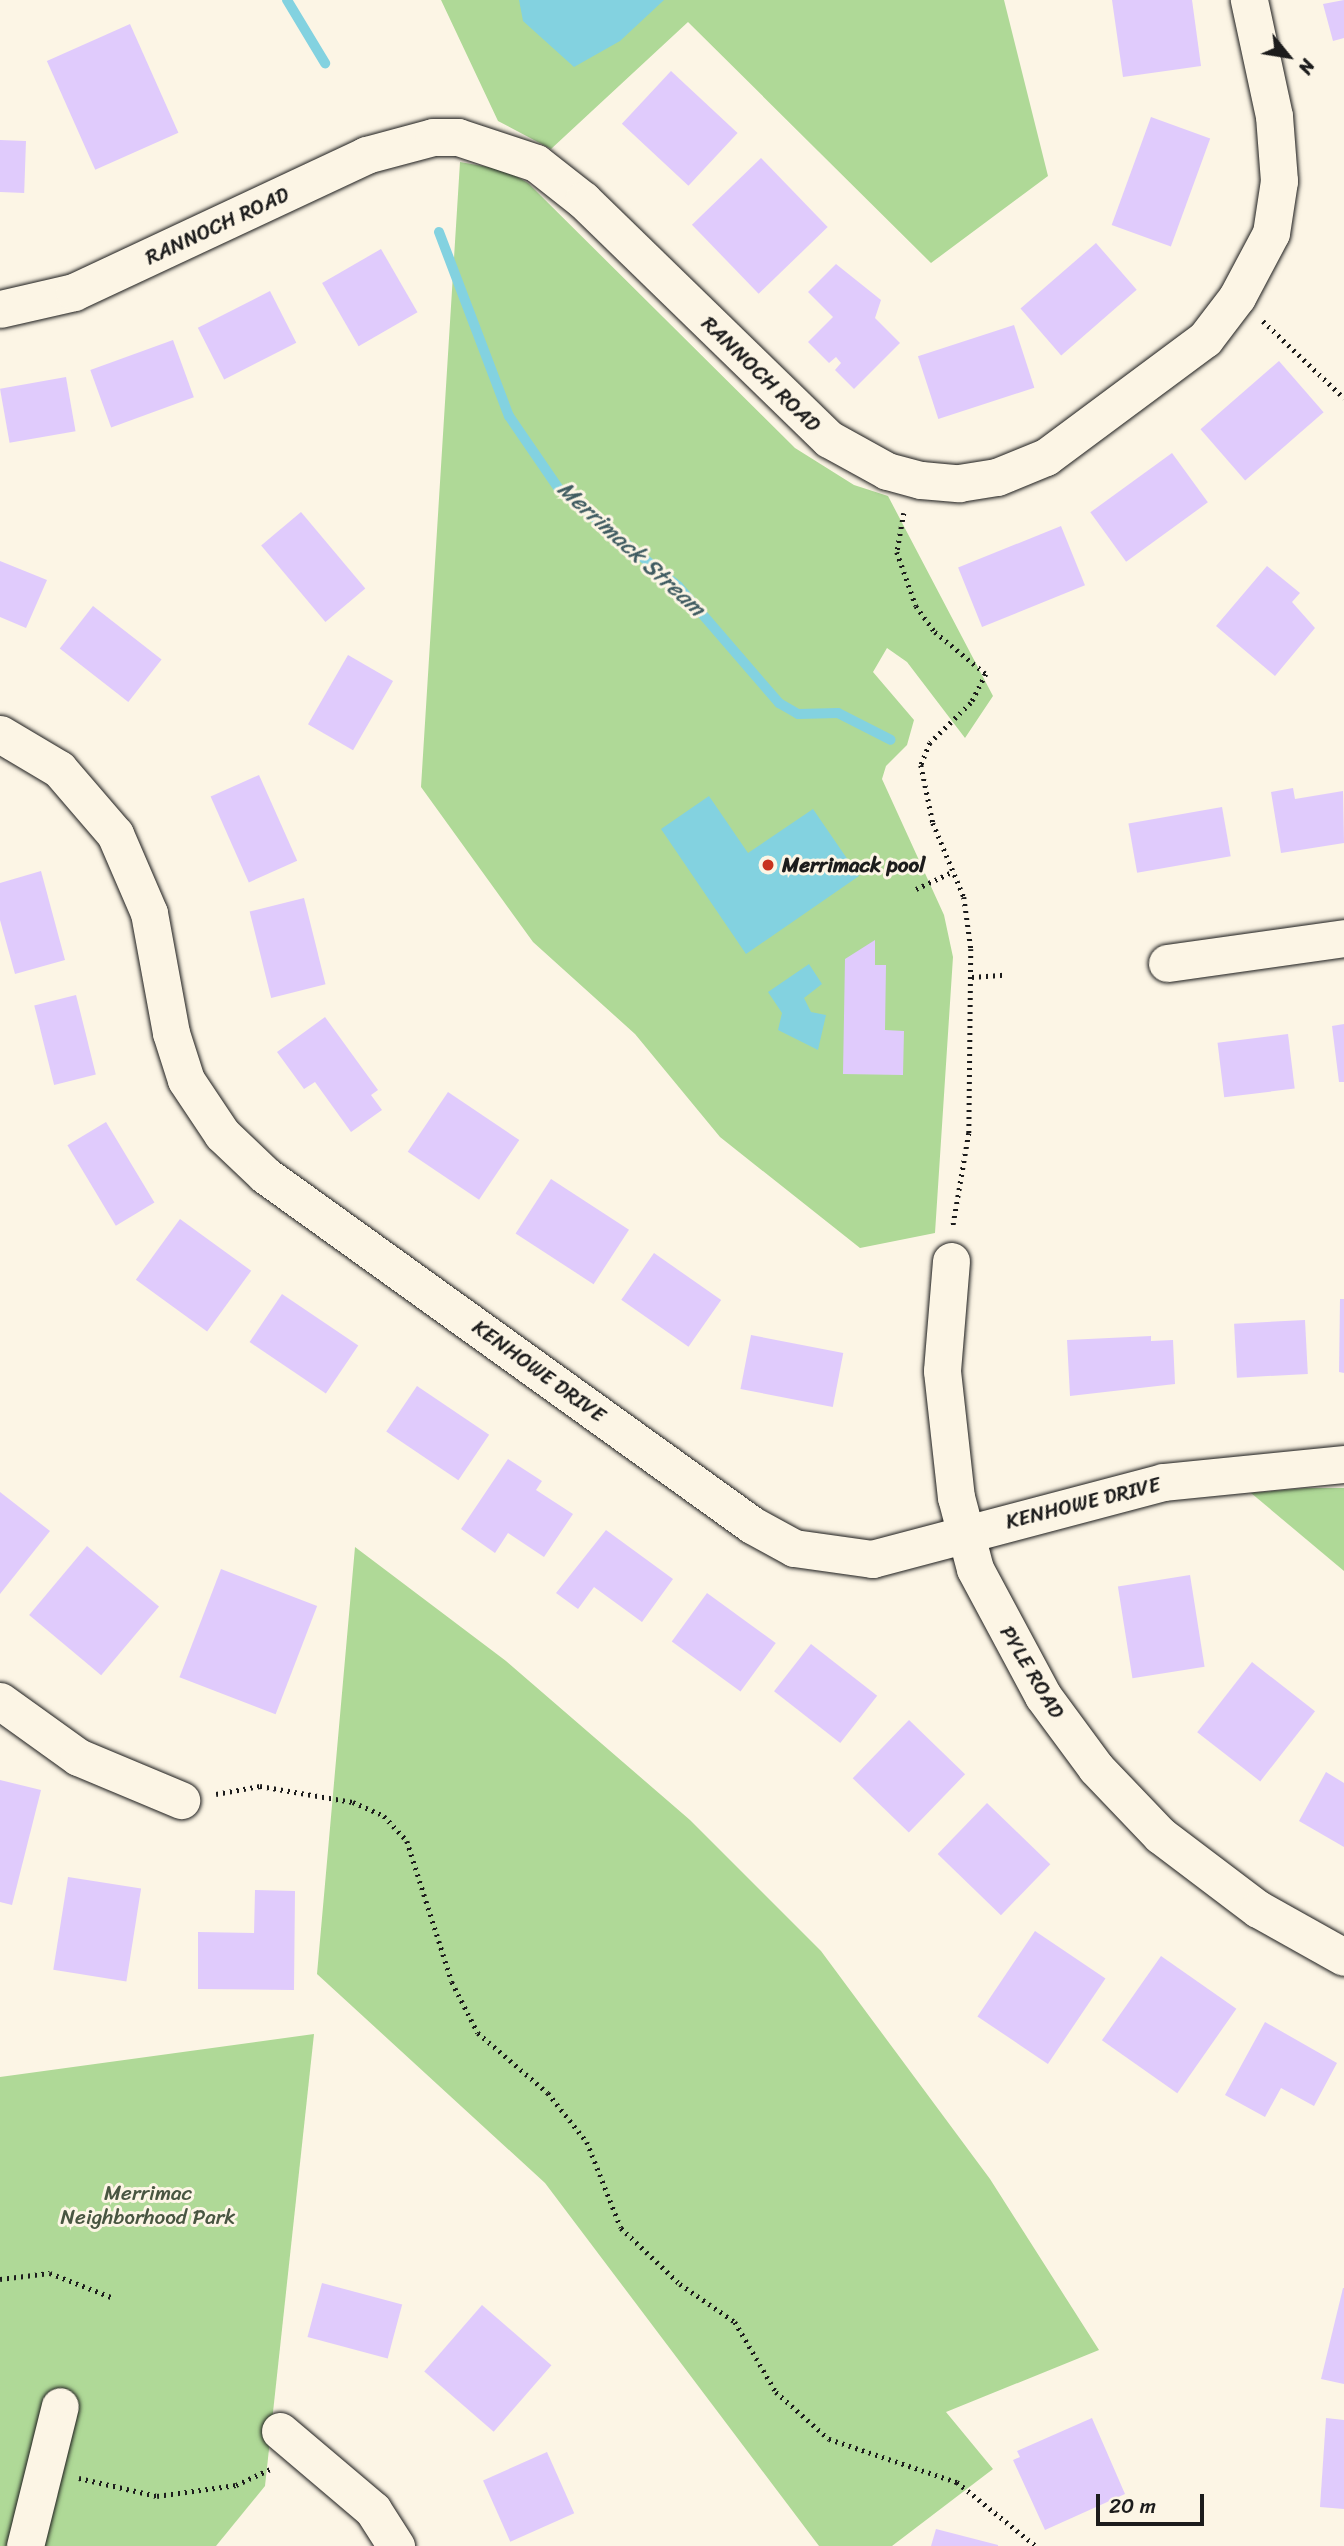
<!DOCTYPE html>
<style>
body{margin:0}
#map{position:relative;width:1344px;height:2546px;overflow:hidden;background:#fcf5e5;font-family:Sriracha,sans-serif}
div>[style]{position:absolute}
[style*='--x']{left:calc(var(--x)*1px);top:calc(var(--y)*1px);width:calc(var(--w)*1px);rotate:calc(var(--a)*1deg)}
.green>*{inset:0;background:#afd997}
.water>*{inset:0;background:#83d2e0}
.stream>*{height:10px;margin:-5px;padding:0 5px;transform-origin:5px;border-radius:5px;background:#83d2e0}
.building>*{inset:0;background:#e0cbfc;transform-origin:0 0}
.path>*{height:4.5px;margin-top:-2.25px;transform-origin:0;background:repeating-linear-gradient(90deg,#1c1c1c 0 2px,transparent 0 7px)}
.roads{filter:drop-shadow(0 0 2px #1c1c1c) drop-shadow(0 0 2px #1c1c1c)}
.street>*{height:37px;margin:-18.5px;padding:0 18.5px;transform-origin:18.5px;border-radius:18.5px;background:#fcf5e5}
.dots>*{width:19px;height:19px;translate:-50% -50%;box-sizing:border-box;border:4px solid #fcf5e5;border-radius:50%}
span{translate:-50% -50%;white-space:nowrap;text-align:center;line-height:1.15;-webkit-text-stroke:6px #fcf5e5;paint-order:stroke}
.street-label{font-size:21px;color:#1c1c1c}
.poi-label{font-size:21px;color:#1c1c1c;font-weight:700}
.left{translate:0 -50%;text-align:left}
.park-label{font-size:21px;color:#485541}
.water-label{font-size:23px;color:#405c61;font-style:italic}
.north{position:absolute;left:1253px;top:21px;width:70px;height:70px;-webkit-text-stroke:5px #fcf5e5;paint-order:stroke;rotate:120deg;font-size:19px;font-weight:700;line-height:28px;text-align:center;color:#1c1c1c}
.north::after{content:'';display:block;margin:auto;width:24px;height:32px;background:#1c1c1c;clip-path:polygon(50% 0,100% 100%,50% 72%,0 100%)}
.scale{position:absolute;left:1096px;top:2494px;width:108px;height:32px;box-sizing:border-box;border:4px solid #1c1c1c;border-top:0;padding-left:9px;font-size:21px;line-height:24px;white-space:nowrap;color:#1c1c1c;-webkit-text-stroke:5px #fcf5e5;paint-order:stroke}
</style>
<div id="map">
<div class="green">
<i style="clip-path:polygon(441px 0,1004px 0,1048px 176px,931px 263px,688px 22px,551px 149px,498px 121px)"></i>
<i style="clip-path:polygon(460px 162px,505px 170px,528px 183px,795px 448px,854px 485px,888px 496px,993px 696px,965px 738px,907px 662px,887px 648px,873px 672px,914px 720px,907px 745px,886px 766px,882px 779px,944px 915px,953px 957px,935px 1233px,860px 1248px,720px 1137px,635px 1034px,533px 942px,421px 787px)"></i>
<i style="clip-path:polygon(1344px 1488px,1344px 1571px,1251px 1493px,1307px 1488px)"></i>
<i style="clip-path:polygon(355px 1547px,506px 1661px,690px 1820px,821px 1951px,990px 2179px,1099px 2350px,946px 2412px,993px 2469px,892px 2546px,819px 2546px,545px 2183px,317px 1974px)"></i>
<i style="clip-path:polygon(314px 2034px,265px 2486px,216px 2546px,0 2546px,0 2077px)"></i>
</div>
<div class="water">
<i style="clip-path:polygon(519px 0,664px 0,620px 41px,574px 67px,523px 21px)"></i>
<i style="clip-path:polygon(709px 796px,748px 853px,813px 809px,859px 876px,746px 954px,661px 829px)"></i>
<i style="clip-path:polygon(809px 964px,822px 984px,804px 998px,811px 1012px,826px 1015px,818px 1050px,778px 1030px,782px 1013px,768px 992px)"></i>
</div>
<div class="stream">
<i style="--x:287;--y:0;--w:74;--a:58.9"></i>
<i style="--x:439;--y:232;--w:197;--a:69.2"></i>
<i style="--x:509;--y:416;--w:88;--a:55.6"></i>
<i style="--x:559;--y:489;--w:154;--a:39.2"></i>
<i style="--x:678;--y:586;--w:155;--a:49.2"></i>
<i style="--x:779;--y:703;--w:22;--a:30"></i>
<i style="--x:798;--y:714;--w:40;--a:-1.4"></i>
<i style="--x:838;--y:713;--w:59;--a:27"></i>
</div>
<div class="building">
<i style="clip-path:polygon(1112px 0,1192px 0,1201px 66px,1123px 77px)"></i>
<i style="clip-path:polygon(1344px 0,1344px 38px,1333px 41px,1323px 4px)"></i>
<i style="left:130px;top:24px;width:119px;height:91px;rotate:66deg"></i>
<i style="left:671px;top:71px;width:91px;height:72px;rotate:43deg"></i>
<i style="left:1151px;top:117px;width:63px;height:115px;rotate:20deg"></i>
<i style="left:0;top:140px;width:26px;height:52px;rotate:2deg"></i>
<i style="left:761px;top:158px;width:96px;height:96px;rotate:46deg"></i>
<i style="left:1096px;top:243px;width:62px;height:100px;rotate:49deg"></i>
<i style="left:381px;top:249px;width:73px;height:68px;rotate:60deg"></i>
<i style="clip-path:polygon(836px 264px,881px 300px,875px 318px,900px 343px,854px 389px,835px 370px,841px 363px,836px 357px,829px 363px,808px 342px,833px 317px,808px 292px)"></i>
<i style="left:270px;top:291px;width:58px;height:81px;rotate:63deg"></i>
<i style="left:1014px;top:325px;width:66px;height:101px;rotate:72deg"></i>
<i style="left:173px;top:340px;width:61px;height:88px;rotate:70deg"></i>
<i style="left:1279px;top:361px;width:68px;height:104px;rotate:49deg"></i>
<i style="left:66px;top:377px;width:55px;height:67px;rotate:80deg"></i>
<i style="left:1172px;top:453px;width:61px;height:101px;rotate:54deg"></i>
<i style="left:301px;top:512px;width:100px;height:52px;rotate:50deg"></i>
<i style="left:1061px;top:526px;width:64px;height:111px;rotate:68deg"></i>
<i style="clip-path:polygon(0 561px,47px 580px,26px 628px,0 617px)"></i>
<i style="clip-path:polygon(1267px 566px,1300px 593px,1292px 602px,1315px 628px,1275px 676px,1216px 626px)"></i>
<i style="left:93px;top:606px;width:87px;height:54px;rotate:38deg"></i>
<i style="left:348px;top:655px;width:52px;height:80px;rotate:30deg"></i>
<i style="left:259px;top:775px;width:94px;height:53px;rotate:66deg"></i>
<i style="clip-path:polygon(1293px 788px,1295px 799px,1343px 791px,1344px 843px,1281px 853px,1271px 792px)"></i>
<i style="left:1222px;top:807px;width:50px;height:95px;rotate:80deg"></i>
<i style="clip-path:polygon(41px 871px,65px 960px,15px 974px,0 920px,0 883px)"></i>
<i style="left:304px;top:898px;width:89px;height:56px;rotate:76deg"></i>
<i style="clip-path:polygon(875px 940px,875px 965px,886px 965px,885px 1030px,904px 1031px,903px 1075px,843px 1074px,845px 959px)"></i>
<i style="left:76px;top:995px;width:82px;height:43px;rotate:76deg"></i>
<i style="clip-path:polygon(325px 1017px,378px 1090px,371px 1095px,382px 1110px,351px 1132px,315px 1082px,304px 1089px,277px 1052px)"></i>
<i style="clip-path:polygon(1344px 1024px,1344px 1082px,1339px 1082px,1332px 1026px)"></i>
<i style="left:1288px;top:1034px;width:55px;height:71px;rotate:83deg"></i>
<i style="left:448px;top:1092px;width:86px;height:72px;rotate:34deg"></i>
<i style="left:106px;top:1122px;width:94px;height:45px;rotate:59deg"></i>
<i style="left:551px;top:1179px;width:93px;height:65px;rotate:33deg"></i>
<i style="left:180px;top:1219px;width:88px;height:75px;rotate:36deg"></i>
<i style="left:654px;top:1253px;width:82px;height:57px;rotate:35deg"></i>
<i style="left:282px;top:1294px;width:92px;height:58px;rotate:34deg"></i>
<i style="clip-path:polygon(1340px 1299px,1344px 1299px,1344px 1373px,1339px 1372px)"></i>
<i style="left:1305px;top:1320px;width:54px;height:71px;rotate:87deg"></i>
<i style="left:751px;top:1335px;width:94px;height:55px;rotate:11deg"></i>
<i style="clip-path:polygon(1151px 1336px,1151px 1341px,1173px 1340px,1175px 1384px,1070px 1396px,1067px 1340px)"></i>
<i style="left:417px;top:1386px;width:87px;height:55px;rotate:34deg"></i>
<i style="clip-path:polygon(508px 1459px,542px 1481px,536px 1490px,573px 1514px,544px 1557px,508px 1533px,495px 1553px,461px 1529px)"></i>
<i style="clip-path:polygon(0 1492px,50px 1531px,0 1594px)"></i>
<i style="clip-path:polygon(606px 1530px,673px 1579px,642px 1622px,594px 1587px,578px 1609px,556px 1593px)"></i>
<i style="left:87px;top:1546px;width:94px;height:90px;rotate:40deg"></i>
<i style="left:221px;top:1569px;width:103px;height:116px;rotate:21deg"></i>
<i style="left:1190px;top:1575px;width:93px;height:73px;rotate:81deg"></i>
<i style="left:707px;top:1593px;width:85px;height:60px;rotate:36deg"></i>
<i style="left:811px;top:1644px;width:84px;height:60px;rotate:38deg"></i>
<i style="left:1252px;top:1662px;width:80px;height:89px;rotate:38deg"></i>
<i style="left:909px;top:1720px;width:78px;height:81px;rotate:44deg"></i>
<i style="clip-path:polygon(1326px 1772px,1344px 1783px,1344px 1847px,1299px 1821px)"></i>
<i style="clip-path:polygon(0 1780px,41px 1790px,12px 1905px,0 1902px)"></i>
<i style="left:987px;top:1803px;width:88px;height:71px;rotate:44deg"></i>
<i style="left:68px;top:1877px;width:74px;height:94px;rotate:9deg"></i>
<i style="clip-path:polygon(255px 1890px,295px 1891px,294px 1990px,198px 1989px,198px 1932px,254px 1933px)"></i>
<i style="left:1035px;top:1931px;width:85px;height:103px;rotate:34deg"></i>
<i style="left:1161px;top:1956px;width:92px;height:103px;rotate:35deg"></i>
<i style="clip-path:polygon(1265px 2022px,1337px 2063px,1314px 2106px,1281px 2088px,1265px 2117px,1225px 2095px)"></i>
<i style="left:322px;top:2283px;width:83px;height:56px;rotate:15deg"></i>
<i style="clip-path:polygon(1343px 2288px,1344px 2288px,1344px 2384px,1321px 2379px)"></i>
<i style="left:482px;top:2305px;width:92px;height:88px;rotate:41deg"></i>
<i style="clip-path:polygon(1092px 2418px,1125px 2494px,1045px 2530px,1013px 2460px,1020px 2457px,1017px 2451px)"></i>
<i style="clip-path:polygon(1326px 2418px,1344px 2420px,1344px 2509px,1320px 2507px)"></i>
<i style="left:547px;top:2452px;width:67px;height:70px;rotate:66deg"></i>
<i style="clip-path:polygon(936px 2529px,998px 2545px,998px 2546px,931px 2546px)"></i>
</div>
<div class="path">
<i style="--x:1263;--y:321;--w:112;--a:43.5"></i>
<i style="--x:904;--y:513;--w:40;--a:100"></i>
<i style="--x:897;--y:552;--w:57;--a:70.6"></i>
<i style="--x:916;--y:606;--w:32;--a:54"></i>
<i style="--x:935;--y:632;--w:66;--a:39.5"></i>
<i style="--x:986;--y:674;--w:33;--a:117"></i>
<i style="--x:971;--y:703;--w:57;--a:135.7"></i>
<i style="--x:930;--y:743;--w:24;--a:112"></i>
<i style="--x:921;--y:765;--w:59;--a:78.3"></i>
<i style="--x:933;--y:823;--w:80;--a:67.3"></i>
<i style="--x:964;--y:897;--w:52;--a:82.3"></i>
<i style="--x:971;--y:949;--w:184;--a:90.6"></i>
<i style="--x:969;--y:1133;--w:95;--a:99.7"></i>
<i style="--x:916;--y:889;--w:42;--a:-25.3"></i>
<i style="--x:972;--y:977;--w:32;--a:-4"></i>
<i style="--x:216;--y:1794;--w:45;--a:-10.3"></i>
<i style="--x:260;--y:1786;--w:94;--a:9.8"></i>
<i style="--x:353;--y:1802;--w:34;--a:24"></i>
<i style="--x:384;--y:1816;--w:34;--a:47"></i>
<i style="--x:407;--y:1841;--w:148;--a:72.3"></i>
<i style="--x:452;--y:1982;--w:57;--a:63"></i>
<i style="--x:478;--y:2033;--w:92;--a:40.6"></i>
<i style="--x:548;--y:2093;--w:63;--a:51.5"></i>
<i style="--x:587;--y:2142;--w:92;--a:68.4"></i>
<i style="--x:621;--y:2228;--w:81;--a:43.5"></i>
<i style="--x:680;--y:2284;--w:67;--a:34.6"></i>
<i style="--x:735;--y:2322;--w:81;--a:59.6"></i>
<i style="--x:776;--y:2392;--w:71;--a:41.6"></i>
<i style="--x:829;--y:2439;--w:135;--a:18.6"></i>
<i style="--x:957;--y:2482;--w:102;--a:39"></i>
<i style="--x:0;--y:2279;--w:50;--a:-6.8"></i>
<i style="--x:50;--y:2273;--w:66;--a:21.5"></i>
<i style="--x:79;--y:2478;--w:80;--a:13"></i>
<i style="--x:157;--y:2496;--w:80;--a:-7.9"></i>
<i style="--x:236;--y:2485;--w:38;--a:-25"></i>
</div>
<div class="roads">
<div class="street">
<i style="--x:0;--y:309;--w:76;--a:-12.9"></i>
<i style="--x:74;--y:292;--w:323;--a:-25.1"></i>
<i style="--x:366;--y:155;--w:69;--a:-15"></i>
<i style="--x:433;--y:137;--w:25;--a:0"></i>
<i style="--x:458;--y:137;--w:82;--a:18.4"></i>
<i style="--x:536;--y:163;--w:60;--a:38.2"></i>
<i style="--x:583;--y:200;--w:343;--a:44.2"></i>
<i style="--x:829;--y:439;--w:66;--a:28.9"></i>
<i style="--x:887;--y:471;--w:35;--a:15"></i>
<i style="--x:921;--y:480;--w:38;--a:5"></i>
<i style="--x:959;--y:483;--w:38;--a:-9"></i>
<i style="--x:997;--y:477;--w:53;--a:-22.2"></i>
<i style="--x:1046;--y:457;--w:198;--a:-36.6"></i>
<i style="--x:1205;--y:339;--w:53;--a:-52.7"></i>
<i style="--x:1237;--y:297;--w:72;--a:-62"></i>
<i style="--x:1271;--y:233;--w:53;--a:-81.3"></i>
<i style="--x:1279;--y:181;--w:65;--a:-94.4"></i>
<i style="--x:1274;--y:116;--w:119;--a:-102.2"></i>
<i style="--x:0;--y:734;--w:69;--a:30.7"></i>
<i style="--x:59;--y:769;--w:86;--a:49.3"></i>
<i style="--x:115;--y:834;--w:86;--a:66.7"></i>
<i style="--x:149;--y:913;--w:122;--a:79.6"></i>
<i style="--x:171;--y:1033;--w:49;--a:72.3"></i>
<i style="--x:186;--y:1080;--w:65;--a:56.3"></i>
<i style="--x:222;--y:1134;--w:59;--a:43.6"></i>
<i style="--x:265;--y:1175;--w:600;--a:35.7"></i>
<i style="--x:752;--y:1525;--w:48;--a:28.7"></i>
<i style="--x:794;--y:1548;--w:79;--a:8"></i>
<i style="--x:872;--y:1559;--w:301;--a:-14.8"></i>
<i style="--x:1163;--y:1482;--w:182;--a:-5.7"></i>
<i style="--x:1167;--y:963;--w:179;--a:-8"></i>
<i style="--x:951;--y:1261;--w:110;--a:94.7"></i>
<i style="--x:942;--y:1371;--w:127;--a:83.7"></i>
<i style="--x:956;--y:1497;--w:74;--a:75.2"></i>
<i style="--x:975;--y:1569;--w:144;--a:61.8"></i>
<i style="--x:1043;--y:1696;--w:89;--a:53.6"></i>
<i style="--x:1096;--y:1768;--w:93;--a:46.3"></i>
<i style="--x:1160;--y:1835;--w:123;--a:37.1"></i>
<i style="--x:1258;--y:1909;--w:98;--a:29.2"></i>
<i style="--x:0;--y:1701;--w:96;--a:35.7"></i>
<i style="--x:78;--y:1757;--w:112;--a:22.7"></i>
<i style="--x:280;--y:2431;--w:122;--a:40.3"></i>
<i style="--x:373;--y:2510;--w:43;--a:57.4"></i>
<i style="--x:25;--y:2546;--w:144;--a:-76"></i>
</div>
</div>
<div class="dots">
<i style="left:768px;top:865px;background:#c8321e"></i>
</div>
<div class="street-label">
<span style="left:217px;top:226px;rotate:-25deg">RANNOCH ROAD</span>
<span style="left:761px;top:374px;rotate:44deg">RANNOCH ROAD</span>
<span style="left:539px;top:1371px;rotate:36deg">KENHOWE DRIVE</span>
<span style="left:1083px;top:1503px;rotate:-14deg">KENHOWE DRIVE</span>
<span style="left:1032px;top:1672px;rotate:59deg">PYLE ROAD</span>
</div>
<div class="poi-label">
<span class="left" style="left:782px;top:865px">Merrimack pool</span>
</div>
<div class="park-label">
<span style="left:148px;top:2205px">Merrimac<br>Neighborhood Park</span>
</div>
<div class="water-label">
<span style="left:631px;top:549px;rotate:42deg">Merrimack Stream</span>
</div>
<div class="north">N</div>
<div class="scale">20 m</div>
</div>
